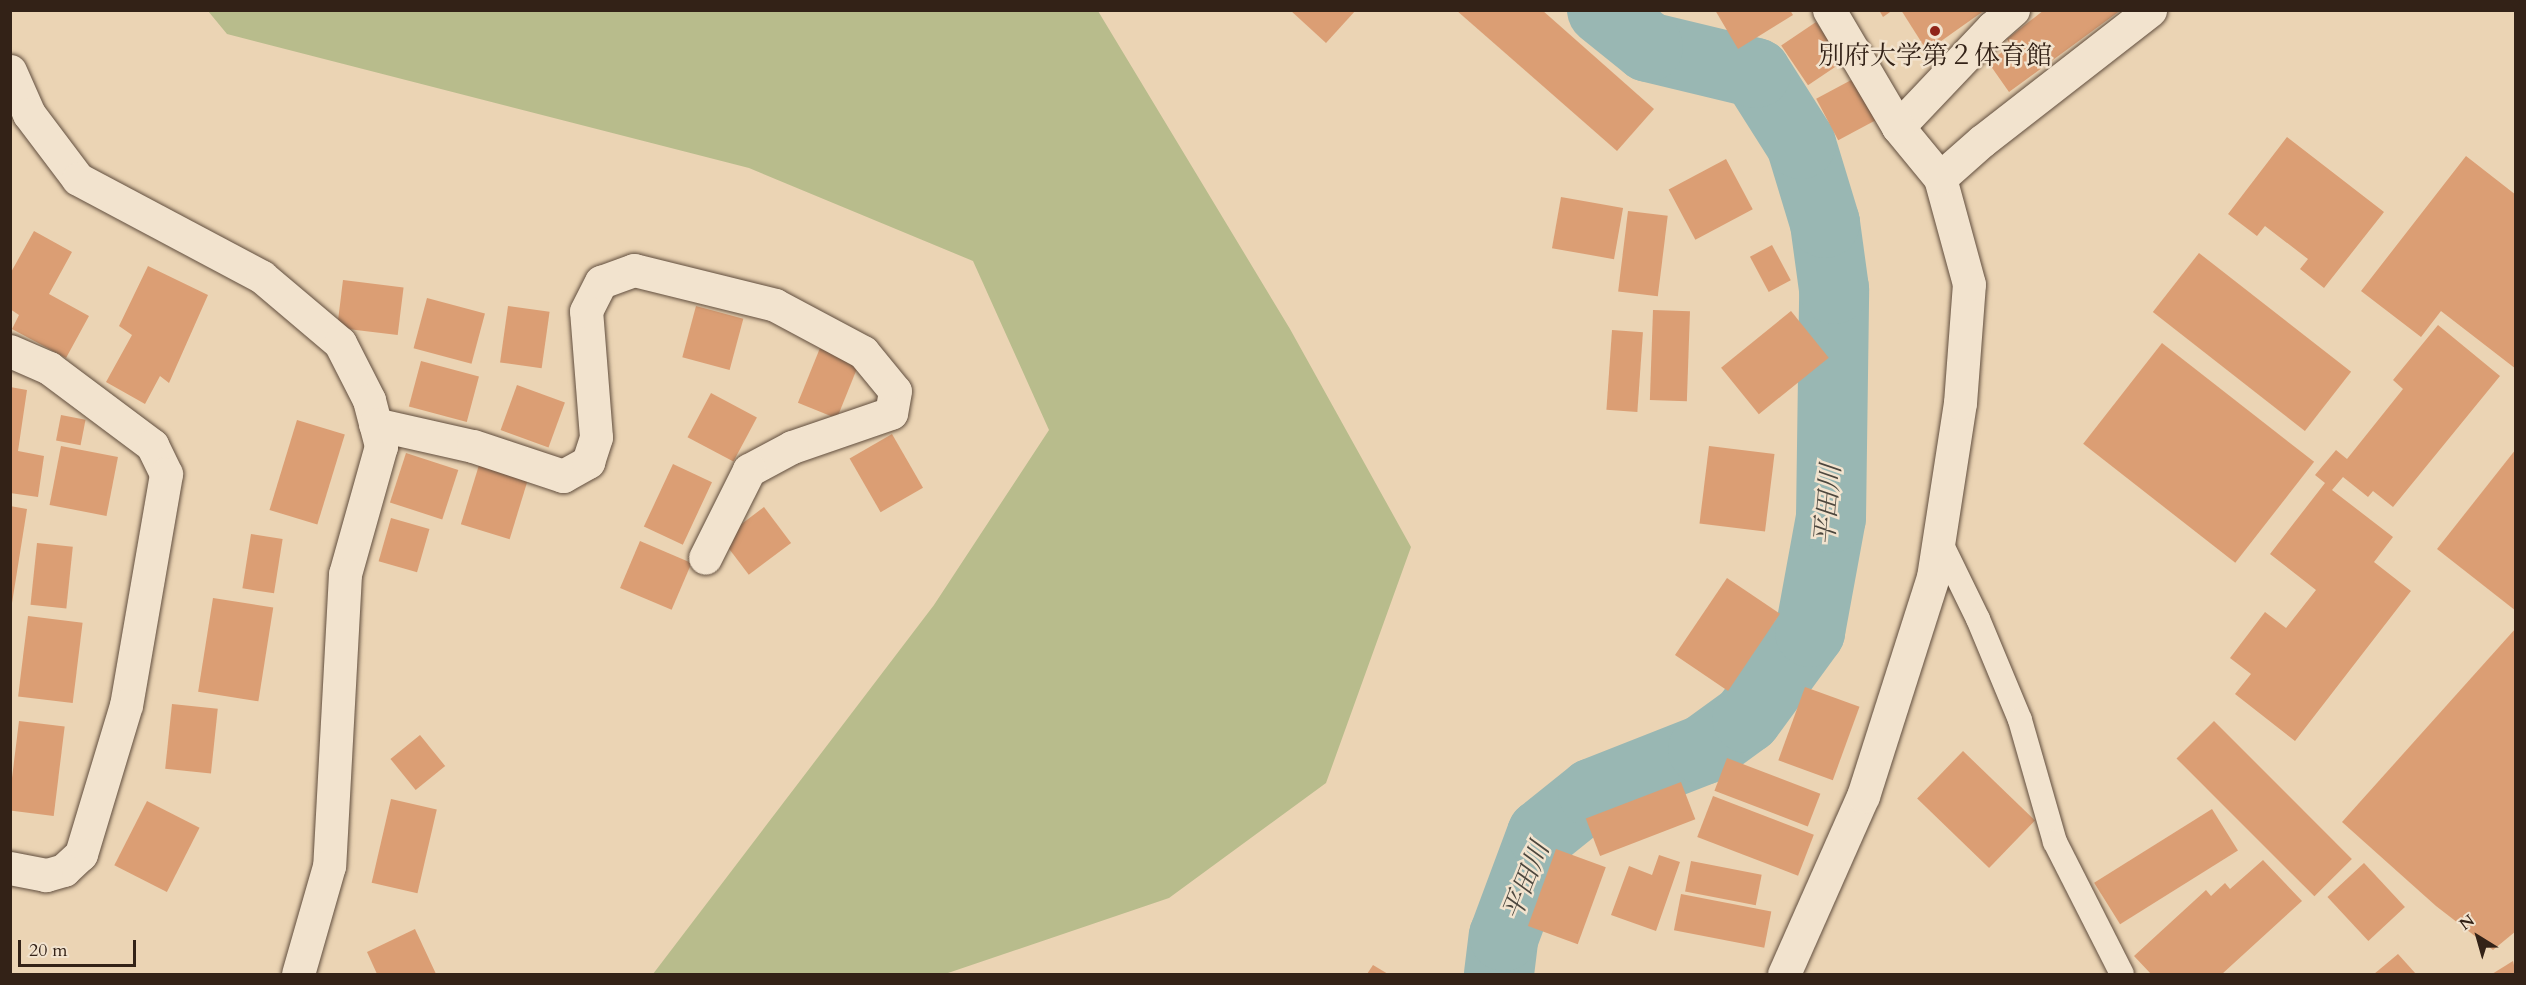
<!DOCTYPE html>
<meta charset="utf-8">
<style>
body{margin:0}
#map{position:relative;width:2526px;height:985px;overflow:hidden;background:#ebd4b4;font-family:Cardo,"Noto Serif JP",serif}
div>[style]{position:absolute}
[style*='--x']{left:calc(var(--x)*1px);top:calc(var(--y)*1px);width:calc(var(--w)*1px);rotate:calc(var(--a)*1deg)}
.green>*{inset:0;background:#b8bc8c}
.river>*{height:70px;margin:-35px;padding:0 35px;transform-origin:35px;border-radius:35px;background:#99b7b3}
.building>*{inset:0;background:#db9e74;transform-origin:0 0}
.roads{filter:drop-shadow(0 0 2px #614e3e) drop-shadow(0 0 2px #614e3e)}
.service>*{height:24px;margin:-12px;padding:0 12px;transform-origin:12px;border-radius:12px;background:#f2e3ce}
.minor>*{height:33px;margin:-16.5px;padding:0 16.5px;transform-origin:16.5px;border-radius:16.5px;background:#f2e3ce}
.tertiary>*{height:33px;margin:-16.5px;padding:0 16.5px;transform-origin:16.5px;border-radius:16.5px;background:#f2e3ce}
.dots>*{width:16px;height:16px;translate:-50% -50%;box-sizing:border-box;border:3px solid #f2e3ce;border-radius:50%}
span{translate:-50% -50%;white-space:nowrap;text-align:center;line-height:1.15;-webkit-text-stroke:5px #f2e3ce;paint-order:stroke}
.poi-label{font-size:26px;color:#332217}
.water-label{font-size:27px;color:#4c473e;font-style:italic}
.frame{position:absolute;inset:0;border:12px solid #332217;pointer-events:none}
.north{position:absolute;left:2448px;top:907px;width:60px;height:60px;-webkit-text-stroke:4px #f2e3ce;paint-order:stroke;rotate:323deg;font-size:16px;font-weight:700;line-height:24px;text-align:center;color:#332217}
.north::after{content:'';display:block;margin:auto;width:21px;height:27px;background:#332217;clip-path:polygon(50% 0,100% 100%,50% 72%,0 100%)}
.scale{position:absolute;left:18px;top:940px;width:118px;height:27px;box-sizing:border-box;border:3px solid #332217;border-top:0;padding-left:8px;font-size:18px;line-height:21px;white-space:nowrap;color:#332217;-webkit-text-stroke:4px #f2e3ce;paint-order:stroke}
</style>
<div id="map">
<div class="green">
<i style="clip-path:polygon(208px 11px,1098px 11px,1290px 329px,1411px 547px,1326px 783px,1169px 898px,945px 974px,653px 974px,934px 605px,1049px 430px,973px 261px,749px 168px,227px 34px)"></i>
</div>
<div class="river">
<i style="--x:1499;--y:974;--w:38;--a:-83"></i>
<i style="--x:1504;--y:936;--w:109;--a:-69.6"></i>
<i style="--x:1542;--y:834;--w:65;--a:-38.8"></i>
<i style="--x:1593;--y:793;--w:118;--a:-21.4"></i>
<i style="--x:1703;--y:750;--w:54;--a:-36"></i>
<i style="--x:1747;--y:718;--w:107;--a:-53.8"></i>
<i style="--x:1810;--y:632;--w:116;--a:-79.6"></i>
<i style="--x:1831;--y:518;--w:229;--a:-89.2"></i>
<i style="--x:1834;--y:289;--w:67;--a:-97.8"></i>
<i style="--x:1825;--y:223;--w:83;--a:-106.9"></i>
<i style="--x:1801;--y:144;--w:84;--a:-122.4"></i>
<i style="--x:1756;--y:73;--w:111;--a:-166.5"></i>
<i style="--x:1648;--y:47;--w:59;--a:-141.2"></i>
</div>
<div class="building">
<i style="clip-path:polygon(1290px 10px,1356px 10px,1326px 43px)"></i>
<i style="clip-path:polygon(1456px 10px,1542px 10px,1654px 109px,1617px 151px)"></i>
<i style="clip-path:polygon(1715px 10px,1790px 10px,1793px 15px,1738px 49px)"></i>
<i style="clip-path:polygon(1879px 10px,1893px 10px,1883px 17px)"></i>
<i style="clip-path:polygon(1901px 10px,1985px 10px,1927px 51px)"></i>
<i style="clip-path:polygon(2044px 10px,2121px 10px,2009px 92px,1988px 62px,2011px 46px,2007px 39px)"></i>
<i style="left:1816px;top:22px;width:48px;height:42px;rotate:56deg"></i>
<i style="left:1855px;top:78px;width:47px;height:44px;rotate:62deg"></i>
<i style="clip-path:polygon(2287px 137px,2384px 212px,2324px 288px,2300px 269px,2308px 259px,2265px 226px,2257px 236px,2228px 214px)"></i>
<i style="clip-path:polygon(2466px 156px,2516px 195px,2516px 369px,2441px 311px,2421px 337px,2361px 291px)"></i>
<i style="left:1726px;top:159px;width:57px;height:65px;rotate:62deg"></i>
<i style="left:1561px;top:197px;width:63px;height:52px;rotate:10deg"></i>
<i style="left:1628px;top:211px;width:40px;height:81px;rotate:7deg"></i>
<i style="clip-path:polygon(34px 231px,72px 252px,49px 294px,89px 316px,66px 358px,12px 329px,19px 315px,10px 309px,10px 274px)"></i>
<i style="left:1772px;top:245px;width:40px;height:25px;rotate:62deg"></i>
<i style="left:2199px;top:253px;width:193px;height:75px;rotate:38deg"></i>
<i style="clip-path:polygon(148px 266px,208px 295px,169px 383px,160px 376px,145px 404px,106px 382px,132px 335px,119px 326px)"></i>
<i style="left:343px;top:280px;width:61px;height:48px;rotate:7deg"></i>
<i style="left:427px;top:298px;width:60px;height:52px;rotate:15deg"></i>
<i style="left:508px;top:306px;width:42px;height:57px;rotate:8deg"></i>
<i style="left:696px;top:306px;width:49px;height:53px;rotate:15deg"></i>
<i style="left:1653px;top:310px;width:37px;height:90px;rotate:2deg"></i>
<i style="left:1791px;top:311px;width:60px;height:90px;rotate:51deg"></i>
<i style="clip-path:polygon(2438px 325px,2500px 376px,2393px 507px,2373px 491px,2368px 497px,2343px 477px,2332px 490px,2393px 537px,2374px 562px,2411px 591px,2295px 741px,2235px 694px,2251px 674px,2230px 658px,2265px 612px,2286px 628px,2316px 590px,2270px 554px,2325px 483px,2315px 475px,2336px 450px,2347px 459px,2403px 389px,2393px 380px)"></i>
<i style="left:1612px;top:330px;width:31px;height:80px;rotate:4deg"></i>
<i style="left:2162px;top:343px;width:193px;height:128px;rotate:38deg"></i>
<i style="left:820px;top:348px;width:42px;height:59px;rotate:22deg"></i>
<i style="left:421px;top:361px;width:60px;height:47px;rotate:15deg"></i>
<i style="left:517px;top:385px;width:51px;height:48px;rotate:20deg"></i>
<i style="clip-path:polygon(10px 387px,27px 390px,18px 451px,44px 456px,38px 497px,10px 493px)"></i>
<i style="left:711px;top:393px;width:52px;height:50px;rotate:28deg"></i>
<i style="left:61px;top:415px;width:25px;height:26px;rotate:11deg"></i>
<i style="left:297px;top:420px;width:50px;height:94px;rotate:17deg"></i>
<i style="left:892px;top:434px;width:62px;height:49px;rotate:60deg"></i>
<i style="left:61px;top:446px;width:58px;height:60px;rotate:11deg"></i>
<i style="left:1709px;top:446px;width:66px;height:78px;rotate:7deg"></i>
<i style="clip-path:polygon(2516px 449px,2516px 611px,2437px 549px)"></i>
<i style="left:406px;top:453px;width:55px;height:52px;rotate:18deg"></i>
<i style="left:673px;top:464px;width:43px;height:69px;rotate:25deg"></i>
<i style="left:479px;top:465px;width:51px;height:62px;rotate:17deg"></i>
<i style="clip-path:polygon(10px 506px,27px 509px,12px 603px,10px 603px)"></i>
<i style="left:764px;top:507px;width:45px;height:53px;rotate:53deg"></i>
<i style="left:391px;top:518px;width:40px;height:45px;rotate:16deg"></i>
<i style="left:251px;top:534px;width:32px;height:55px;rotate:9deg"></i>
<i style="left:640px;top:541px;width:56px;height:51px;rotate:23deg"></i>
<i style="left:37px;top:543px;width:36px;height:62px;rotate:6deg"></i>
<i style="left:1727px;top:578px;width:64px;height:93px;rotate:34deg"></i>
<i style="left:213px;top:598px;width:61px;height:95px;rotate:9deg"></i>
<i style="left:28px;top:616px;width:55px;height:81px;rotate:7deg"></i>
<i style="clip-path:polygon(2516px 628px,2516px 931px,2493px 950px,2436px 906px,2342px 822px)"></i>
<i style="left:1805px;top:687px;width:58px;height:78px;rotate:20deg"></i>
<i style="left:172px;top:704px;width:46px;height:65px;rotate:6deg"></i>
<i style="left:19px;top:721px;width:46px;height:90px;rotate:7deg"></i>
<i style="left:2214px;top:721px;width:195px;height:53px;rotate:45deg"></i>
<i style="left:420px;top:735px;width:40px;height:38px;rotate:51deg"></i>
<i style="left:1963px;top:751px;width:100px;height:66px;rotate:44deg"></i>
<i style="left:1727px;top:758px;width:100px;height:35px;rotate:21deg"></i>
<i style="left:1681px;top:782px;width:40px;height:102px;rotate:69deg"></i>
<i style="left:1713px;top:796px;width:108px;height:44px;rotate:21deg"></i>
<i style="left:391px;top:799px;width:47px;height:86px;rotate:13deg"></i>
<i style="left:147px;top:801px;width:59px;height:72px;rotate:27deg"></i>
<i style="left:2212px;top:809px;width:49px;height:139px;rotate:58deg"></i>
<i style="left:1556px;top:849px;width:53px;height:82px;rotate:20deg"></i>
<i style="clip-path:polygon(1659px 855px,1680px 862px,1656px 931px,1611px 915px,1629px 866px,1652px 875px)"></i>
<i style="clip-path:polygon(2263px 860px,2302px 901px,2222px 974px,2151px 974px,2134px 956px,2206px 890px,2211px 896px,2225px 883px,2230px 889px)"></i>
<i style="left:1691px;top:861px;width:72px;height:31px;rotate:11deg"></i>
<i style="left:2364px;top:863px;width:60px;height:50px;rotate:47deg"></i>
<i style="left:1681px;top:894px;width:92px;height:37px;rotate:11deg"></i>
<i style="clip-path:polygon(415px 929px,436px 974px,377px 974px,367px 952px)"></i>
<i style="clip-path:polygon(2398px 954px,2416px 974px,2374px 974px)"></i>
<i style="clip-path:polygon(2513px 961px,2516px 974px,2492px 974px)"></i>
<i style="clip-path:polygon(1373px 965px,1388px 974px,1367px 974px)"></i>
</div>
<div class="roads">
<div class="service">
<i style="--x:1939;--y:539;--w:89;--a:64"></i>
<i style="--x:1978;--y:619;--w:109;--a:67.4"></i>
<i style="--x:2020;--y:720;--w:127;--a:74"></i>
<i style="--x:2055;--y:842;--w:148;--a:63.1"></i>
</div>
<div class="minor">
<i style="--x:10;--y:71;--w:47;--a:66.2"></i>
<i style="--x:29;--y:114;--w:81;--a:53"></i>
<i style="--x:78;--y:179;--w:208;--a:28"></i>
<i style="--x:262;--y:277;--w:102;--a:40.2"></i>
<i style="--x:340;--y:343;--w:64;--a:63"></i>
<i style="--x:369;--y:400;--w:48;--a:75.4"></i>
<i style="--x:381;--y:446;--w:133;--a:105.7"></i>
<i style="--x:345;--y:574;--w:292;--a:93.1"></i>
<i style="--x:329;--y:866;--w:112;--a:106"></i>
<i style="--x:1898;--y:127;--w:137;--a:-46.5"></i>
<i style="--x:1992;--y:28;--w:28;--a:-41"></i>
<i style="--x:10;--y:351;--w:43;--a:23.6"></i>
<i style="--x:49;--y:368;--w:129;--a:36.8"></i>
<i style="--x:152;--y:445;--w:32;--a:64"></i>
<i style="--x:166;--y:474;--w:234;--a:99.8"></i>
<i style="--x:126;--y:705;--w:156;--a:106.8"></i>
<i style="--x:81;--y:854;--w:23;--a:137"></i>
<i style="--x:64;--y:870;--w:19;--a:164"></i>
<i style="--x:46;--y:875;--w:37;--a:-169"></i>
<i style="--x:375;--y:424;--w:100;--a:12.7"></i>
<i style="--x:473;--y:446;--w:95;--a:18.4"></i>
<i style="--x:563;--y:476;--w:29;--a:-29"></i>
<i style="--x:588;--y:462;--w:26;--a:-72"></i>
<i style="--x:596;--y:437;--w:126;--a:-94.5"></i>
<i style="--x:586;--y:311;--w:33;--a:-63"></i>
<i style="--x:601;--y:282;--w:35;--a:-20"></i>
<i style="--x:634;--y:270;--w:145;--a:13.9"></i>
<i style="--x:775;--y:305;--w:100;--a:28.1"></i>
<i style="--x:863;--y:352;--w:50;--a:50.6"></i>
<i style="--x:895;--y:391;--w:22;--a:100"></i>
<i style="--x:891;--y:413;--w:105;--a:161"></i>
<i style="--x:792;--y:447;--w:49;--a:151.9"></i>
<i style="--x:749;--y:470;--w:98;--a:116.6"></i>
<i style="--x:1784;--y:974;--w:195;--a:-66.1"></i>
<i style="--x:1863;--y:796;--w:230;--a:-72.3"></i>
<i style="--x:1933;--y:577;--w:176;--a:-81.2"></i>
<i style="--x:1960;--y:403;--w:119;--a:-85.7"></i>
<i style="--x:1969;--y:284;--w:110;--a:-105.3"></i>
<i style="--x:1940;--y:178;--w:66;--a:-129.5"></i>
<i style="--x:1898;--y:127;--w:136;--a:-120.5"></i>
</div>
<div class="tertiary">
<i style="--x:1940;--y:178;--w:56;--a:-41.4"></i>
<i style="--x:1982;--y:141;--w:213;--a:-37.9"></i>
</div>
</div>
<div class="dots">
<i style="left:1935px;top:31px;background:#8f2418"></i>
</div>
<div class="poi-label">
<span style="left:1935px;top:56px">別府大学第２体育館</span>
</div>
<div class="water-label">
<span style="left:1828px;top:505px;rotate:-85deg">平田川</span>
<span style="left:1526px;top:881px;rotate:-68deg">平田川</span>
</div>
<div class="frame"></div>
<div class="north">N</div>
<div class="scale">20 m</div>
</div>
